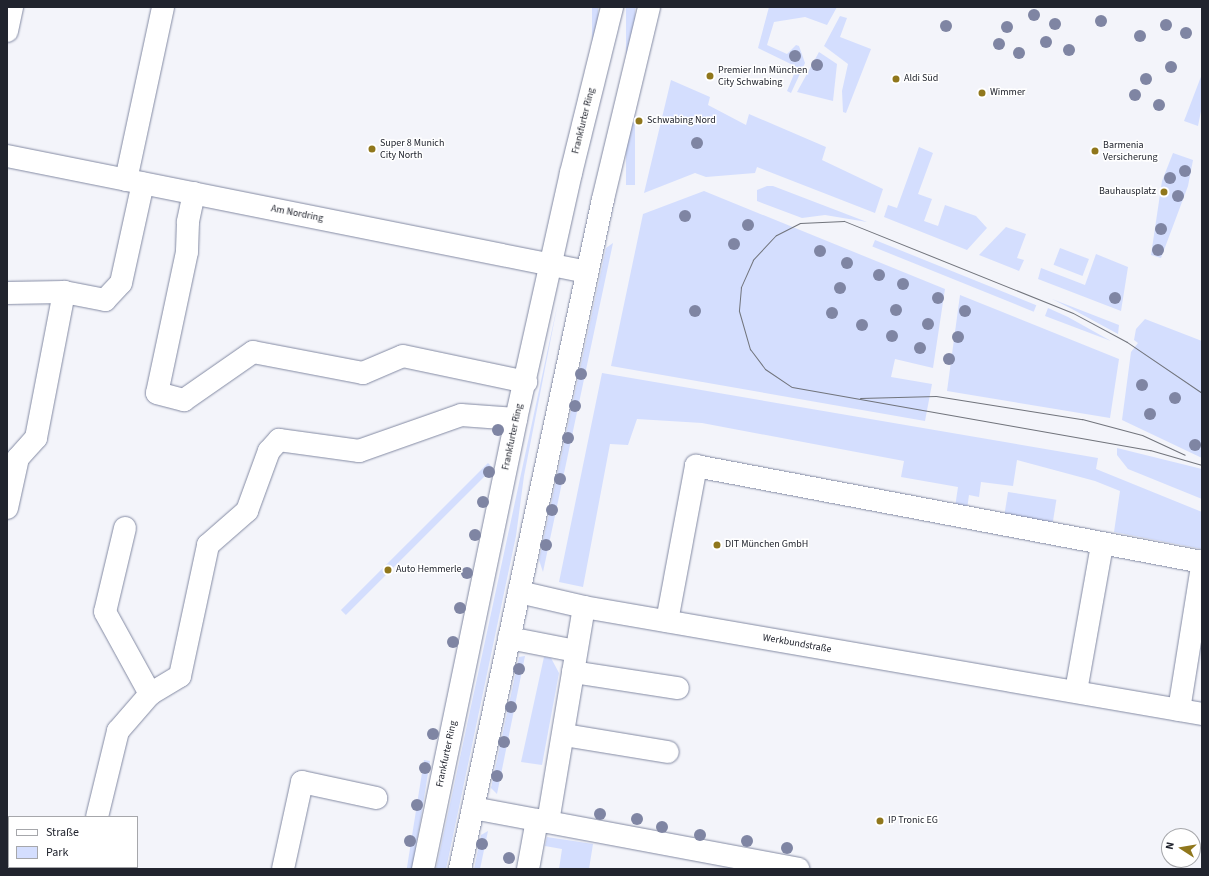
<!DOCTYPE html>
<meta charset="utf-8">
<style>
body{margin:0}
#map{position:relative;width:1209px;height:876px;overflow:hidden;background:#f3f4fa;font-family:"Source Sans 3",sans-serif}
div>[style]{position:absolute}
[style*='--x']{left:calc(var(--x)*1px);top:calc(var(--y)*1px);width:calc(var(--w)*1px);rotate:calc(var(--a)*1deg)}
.green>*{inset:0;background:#d4defe;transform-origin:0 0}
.roads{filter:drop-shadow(0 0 1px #838aa3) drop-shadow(0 0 1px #838aa3)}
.minor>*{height:22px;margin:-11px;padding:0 11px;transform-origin:11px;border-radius:11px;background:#fff}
.major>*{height:22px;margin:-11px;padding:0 11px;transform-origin:11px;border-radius:11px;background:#fff}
.tram>*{height:1px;margin:-0.5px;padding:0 0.5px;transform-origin:0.5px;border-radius:0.5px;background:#71747c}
.trees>*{width:12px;height:12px;margin:-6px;border-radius:50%;background:#7f85a3}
.dots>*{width:11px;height:11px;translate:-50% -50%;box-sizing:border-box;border:2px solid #fff;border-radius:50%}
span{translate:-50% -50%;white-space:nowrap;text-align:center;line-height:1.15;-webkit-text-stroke:3px #fff;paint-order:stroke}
.poi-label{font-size:10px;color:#21242e}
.left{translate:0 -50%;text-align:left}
.right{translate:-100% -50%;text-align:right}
.street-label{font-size:10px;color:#21242e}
.frame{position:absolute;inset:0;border:8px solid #21242e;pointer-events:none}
.legend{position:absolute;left:8px;top:816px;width:130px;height:52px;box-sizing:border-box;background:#fff;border:1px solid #a6a7ab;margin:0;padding:5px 7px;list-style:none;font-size:12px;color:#21242e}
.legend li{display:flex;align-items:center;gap:8px;height:20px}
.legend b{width:20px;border:1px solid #a6a7ab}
.north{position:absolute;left:1161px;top:828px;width:40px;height:40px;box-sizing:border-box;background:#fff;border:1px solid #a6a7ab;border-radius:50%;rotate:282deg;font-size:11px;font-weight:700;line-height:16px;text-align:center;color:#21242e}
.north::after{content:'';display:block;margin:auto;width:14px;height:18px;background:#90771c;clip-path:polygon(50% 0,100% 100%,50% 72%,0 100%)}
</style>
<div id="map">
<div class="green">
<i style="left:592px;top:7px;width:6px;height:96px"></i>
<i style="left:626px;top:7px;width:9px;height:178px"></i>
<i style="clip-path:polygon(769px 7px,837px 7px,827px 25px,805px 17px,774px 22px,767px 45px,787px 54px,796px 45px,799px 46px,805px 63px,791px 93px,787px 91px,797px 67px,758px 48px)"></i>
<i style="clip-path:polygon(840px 16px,847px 18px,840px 37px,871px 49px,846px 113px,843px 112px,842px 91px,848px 64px,824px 46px)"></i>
<i style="clip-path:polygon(819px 52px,837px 64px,833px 101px,797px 92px)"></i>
<i style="clip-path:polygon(1202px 74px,1202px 106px,1198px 126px,1184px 121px)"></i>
<i style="clip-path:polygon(671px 80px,710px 97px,708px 105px,746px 125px,749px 114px,826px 147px,822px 160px,883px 189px,875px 213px,757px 167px,755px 173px,706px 177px,695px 173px,644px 193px)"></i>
<i style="clip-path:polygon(919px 147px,933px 153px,918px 194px,932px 199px,924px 221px,938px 226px,945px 205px,976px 216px,987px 228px,967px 250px,884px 217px,888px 205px,897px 208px)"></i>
<i style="clip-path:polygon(1173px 153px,1193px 160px,1188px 186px,1161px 258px,1151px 255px,1162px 181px)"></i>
<i style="clip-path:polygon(767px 186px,773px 186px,867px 222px,825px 215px,802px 218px,757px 201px,757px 190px)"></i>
<i style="clip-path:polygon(704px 191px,945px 289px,933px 368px,895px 359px,891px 377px,932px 384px,925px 421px,611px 366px,643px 214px)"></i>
<i style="clip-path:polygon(1006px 227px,1026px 234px,1017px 258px,1024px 260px,1019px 271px,979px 255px)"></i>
<i style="left:875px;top:240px;width:174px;height:7px;rotate:22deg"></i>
<i style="clip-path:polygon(613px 243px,543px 572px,539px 560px,606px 248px)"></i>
<i style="left:1060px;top:248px;width:31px;height:18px;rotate:21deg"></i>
<i style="clip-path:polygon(1096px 254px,1128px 267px,1121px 311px,1038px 279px,1041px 268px,1085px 285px)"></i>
<i style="clip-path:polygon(960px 295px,1119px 359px,1110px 418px,947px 391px)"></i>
<i style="clip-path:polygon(1052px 299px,1119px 325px,1118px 334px,1072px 309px)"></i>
<i style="clip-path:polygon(558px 302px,524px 476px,516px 536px,446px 869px,436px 869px)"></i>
<i style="clip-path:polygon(1048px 308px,1068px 317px,1111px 341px,1045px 316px)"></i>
<i style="clip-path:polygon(1145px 319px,1202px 341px,1202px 458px,1122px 420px,1131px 352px,1138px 343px,1134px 340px,1136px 329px)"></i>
<i style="clip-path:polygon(602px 373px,1098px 458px,1096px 469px,1202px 512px,1202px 549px,1114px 532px,1120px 491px,1095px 481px,1017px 460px,1013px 486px,981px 482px,979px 497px,969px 495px,967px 509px,955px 507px,958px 487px,901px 477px,904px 461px,702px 423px,637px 419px,628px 445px,610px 444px,583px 587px,559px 582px)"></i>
<i style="clip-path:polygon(1117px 448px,1202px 469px,1202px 499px,1128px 469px,1117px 455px)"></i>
<i style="left:488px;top:463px;width:7px;height:208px;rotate:45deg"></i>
<i style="left:1008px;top:492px;width:49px;height:24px;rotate:9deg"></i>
<i style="clip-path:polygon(525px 656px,497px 794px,491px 788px,519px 657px)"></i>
<i style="clip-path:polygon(544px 657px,551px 658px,559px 673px,542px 765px,521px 762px)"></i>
<i style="left:424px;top:760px;width:6px;height:111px;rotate:9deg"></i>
<i style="clip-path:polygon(488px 831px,480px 869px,474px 869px,481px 835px)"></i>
<i style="clip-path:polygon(547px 837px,593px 844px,589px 869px,559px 869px,562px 849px,545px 846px)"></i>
</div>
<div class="roads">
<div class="minor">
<i style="--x:7;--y:31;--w:25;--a:-78"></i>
<i style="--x:7;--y:156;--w:591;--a:11.31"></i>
<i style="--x:126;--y:180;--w:177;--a:-77.9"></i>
<i style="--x:194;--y:193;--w:30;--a:102"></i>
<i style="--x:188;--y:222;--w:30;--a:92"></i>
<i style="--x:187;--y:252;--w:144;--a:102"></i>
<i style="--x:157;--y:393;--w:28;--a:15"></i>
<i style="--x:184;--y:400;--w:84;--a:-34.8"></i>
<i style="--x:253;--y:352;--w:112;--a:10.8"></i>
<i style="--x:363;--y:373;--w:43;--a:-23"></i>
<i style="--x:403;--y:356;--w:126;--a:11.9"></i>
<i style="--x:7;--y:293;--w:57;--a:-1"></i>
<i style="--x:64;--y:292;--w:42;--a:11"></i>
<i style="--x:105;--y:300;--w:23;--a:-47"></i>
<i style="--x:121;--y:283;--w:102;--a:-77.6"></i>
<i style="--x:7;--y:508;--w:51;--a:-77.6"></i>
<i style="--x:18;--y:458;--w:27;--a:-48"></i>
<i style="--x:36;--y:438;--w:149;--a:-79.1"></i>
<i style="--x:125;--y:528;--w:86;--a:103.4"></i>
<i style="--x:105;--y:612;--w:94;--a:61.2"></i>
<i style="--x:519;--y:592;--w:67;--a:13"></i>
<i style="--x:584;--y:607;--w:627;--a:9.82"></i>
<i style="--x:667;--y:621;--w:158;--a:-79.4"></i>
<i style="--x:696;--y:466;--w:515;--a:10.74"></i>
<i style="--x:509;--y:638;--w:68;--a:11"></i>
<i style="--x:573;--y:672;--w:106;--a:8.7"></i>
<i style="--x:1076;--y:691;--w:148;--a:-79.9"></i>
<i style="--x:1179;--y:710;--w:146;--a:-80.9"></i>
<i style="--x:564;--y:735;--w:105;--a:9.3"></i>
<i style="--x:473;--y:808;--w:331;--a:10.6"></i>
<i style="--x:97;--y:817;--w:89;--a:-76.3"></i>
<i style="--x:118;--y:731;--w:49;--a:-49.1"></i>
<i style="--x:150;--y:694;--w:35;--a:-31"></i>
<i style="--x:180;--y:676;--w:134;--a:-77.9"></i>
<i style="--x:208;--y:545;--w:52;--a:-41.1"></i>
<i style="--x:247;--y:511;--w:64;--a:-69.9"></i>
<i style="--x:269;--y:451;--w:15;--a:-48"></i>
<i style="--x:279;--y:440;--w:81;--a:7.8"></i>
<i style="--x:359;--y:451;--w:108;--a:-19.4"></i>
<i style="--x:461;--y:415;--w:55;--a:4.2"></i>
<i style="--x:548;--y:822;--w:218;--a:-80.5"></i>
<i style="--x:85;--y:869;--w:2;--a:-90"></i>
<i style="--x:283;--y:869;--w:89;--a:-77.7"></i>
<i style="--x:302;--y:782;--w:76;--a:12.2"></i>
<i style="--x:528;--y:869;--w:50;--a:-79.6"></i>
</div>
<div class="major">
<i style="--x:423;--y:869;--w:460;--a:-78.3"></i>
<i style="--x:516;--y:419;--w:252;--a:-77.4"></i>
<i style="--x:571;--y:173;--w:171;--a:-76.1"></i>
<i style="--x:460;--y:869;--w:685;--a:-77.95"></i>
<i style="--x:603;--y:199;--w:197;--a:-76.5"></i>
</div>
</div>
<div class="tram">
<i style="--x:1202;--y:393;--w:91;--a:-145.8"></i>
<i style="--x:1127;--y:342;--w:61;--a:-151.8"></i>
<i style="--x:1073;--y:313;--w:247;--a:-158.1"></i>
<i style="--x:844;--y:221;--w:44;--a:177.4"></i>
<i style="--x:800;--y:223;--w:27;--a:153"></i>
<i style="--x:776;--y:235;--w:34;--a:133"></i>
<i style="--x:753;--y:260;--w:30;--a:114"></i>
<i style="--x:741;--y:287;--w:24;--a:95"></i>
<i style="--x:739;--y:311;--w:40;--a:74"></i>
<i style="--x:750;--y:349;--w:25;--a:53"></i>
<i style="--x:765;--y:369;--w:32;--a:34"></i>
<i style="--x:792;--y:387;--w:364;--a:10"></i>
<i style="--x:1150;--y:450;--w:54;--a:16.1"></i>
<i style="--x:860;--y:398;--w:76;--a:-1.5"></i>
<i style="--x:936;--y:396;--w:148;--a:9"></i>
<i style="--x:1082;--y:419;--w:62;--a:14.9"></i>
<i style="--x:1142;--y:435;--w:47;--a:24.9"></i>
</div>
<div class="trees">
<i style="left:1034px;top:15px"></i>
<i style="left:1101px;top:21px"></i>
<i style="left:1055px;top:24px"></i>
<i style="left:1166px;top:25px"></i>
<i style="left:946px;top:26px"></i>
<i style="left:1007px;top:27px"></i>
<i style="left:1186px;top:33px"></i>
<i style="left:1140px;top:36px"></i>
<i style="left:1046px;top:42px"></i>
<i style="left:999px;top:44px"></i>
<i style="left:1069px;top:50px"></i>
<i style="left:1019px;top:53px"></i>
<i style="left:795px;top:56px"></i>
<i style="left:817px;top:65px"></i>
<i style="left:1171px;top:67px"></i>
<i style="left:1146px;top:79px"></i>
<i style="left:1135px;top:95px"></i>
<i style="left:1159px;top:105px"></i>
<i style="left:697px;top:143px"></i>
<i style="left:1185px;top:171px"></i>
<i style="left:1170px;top:178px"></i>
<i style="left:1178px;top:196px"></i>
<i style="left:685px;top:216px"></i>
<i style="left:748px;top:225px"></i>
<i style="left:1161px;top:229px"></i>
<i style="left:734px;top:244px"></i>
<i style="left:1158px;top:250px"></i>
<i style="left:820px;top:251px"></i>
<i style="left:847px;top:263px"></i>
<i style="left:879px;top:275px"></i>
<i style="left:903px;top:284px"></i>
<i style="left:840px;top:288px"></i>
<i style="left:938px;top:298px"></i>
<i style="left:1115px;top:298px"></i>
<i style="left:896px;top:310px"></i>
<i style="left:695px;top:311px"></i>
<i style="left:965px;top:311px"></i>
<i style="left:832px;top:313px"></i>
<i style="left:928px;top:324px"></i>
<i style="left:862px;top:325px"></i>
<i style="left:892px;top:336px"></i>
<i style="left:958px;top:337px"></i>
<i style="left:920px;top:348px"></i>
<i style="left:949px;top:359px"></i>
<i style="left:581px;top:374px"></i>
<i style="left:1142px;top:385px"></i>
<i style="left:1175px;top:398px"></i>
<i style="left:575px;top:406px"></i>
<i style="left:1150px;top:414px"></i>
<i style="left:498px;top:430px"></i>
<i style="left:568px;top:438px"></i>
<i style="left:1195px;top:445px"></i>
<i style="left:489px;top:472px"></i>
<i style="left:560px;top:479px"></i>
<i style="left:483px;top:502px"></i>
<i style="left:552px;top:510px"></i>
<i style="left:475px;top:535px"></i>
<i style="left:546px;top:545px"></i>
<i style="left:467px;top:573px"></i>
<i style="left:460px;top:608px"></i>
<i style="left:453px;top:642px"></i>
<i style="left:519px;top:669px"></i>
<i style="left:511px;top:707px"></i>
<i style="left:433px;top:734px"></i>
<i style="left:504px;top:742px"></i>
<i style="left:425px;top:768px"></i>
<i style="left:497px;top:776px"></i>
<i style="left:417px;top:805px"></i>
<i style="left:600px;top:814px"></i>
<i style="left:637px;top:819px"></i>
<i style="left:662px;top:827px"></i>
<i style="left:700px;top:835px"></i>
<i style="left:410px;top:841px"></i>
<i style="left:747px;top:841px"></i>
<i style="left:482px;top:844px"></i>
<i style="left:787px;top:848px"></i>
<i style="left:509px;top:858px"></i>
</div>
<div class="dots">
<i style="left:710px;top:76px;background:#90771c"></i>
<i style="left:896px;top:79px;background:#90771c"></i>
<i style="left:982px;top:93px;background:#90771c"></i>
<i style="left:639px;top:121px;background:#90771c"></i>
<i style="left:372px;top:149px;background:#90771c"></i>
<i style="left:1095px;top:151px;background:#90771c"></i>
<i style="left:1164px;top:192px;background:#90771c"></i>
<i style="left:717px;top:545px;background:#90771c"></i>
<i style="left:388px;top:570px;background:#90771c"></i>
<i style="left:880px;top:821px;background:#90771c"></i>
</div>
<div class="poi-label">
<span class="left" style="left:718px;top:76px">Premier Inn München<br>City Schwabing</span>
<span class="left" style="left:904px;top:79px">Aldi Süd</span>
<span class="left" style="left:990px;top:93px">Wimmer</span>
<span class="left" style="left:647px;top:121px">Schwabing Nord</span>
<span class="left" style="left:380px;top:149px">Super 8 Munich<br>City North</span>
<span class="left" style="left:1103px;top:151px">Barmenia<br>Versicherung</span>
<span class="right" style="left:1156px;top:192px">Bauhausplatz</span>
<span class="left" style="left:725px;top:545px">DIT München GmbH</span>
<span class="left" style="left:396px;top:570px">Auto Hemmerle</span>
<span class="left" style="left:888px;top:821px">IP Tronic EG</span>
</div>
<div class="street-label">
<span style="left:584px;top:121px;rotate:-76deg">Frankfurter Ring</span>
<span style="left:297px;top:214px;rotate:11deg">Am Nordring</span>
<span style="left:513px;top:437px;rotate:-78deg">Frankfurter Ring</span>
<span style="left:797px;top:644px;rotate:10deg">Werkbundstraße</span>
<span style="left:447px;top:754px;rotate:-78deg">Frankfurter Ring</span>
</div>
<div class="frame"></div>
<ul class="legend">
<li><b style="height:5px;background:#fff"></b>Straße</li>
<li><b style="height:11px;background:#d4defe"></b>Park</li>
</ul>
<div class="north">N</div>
</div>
